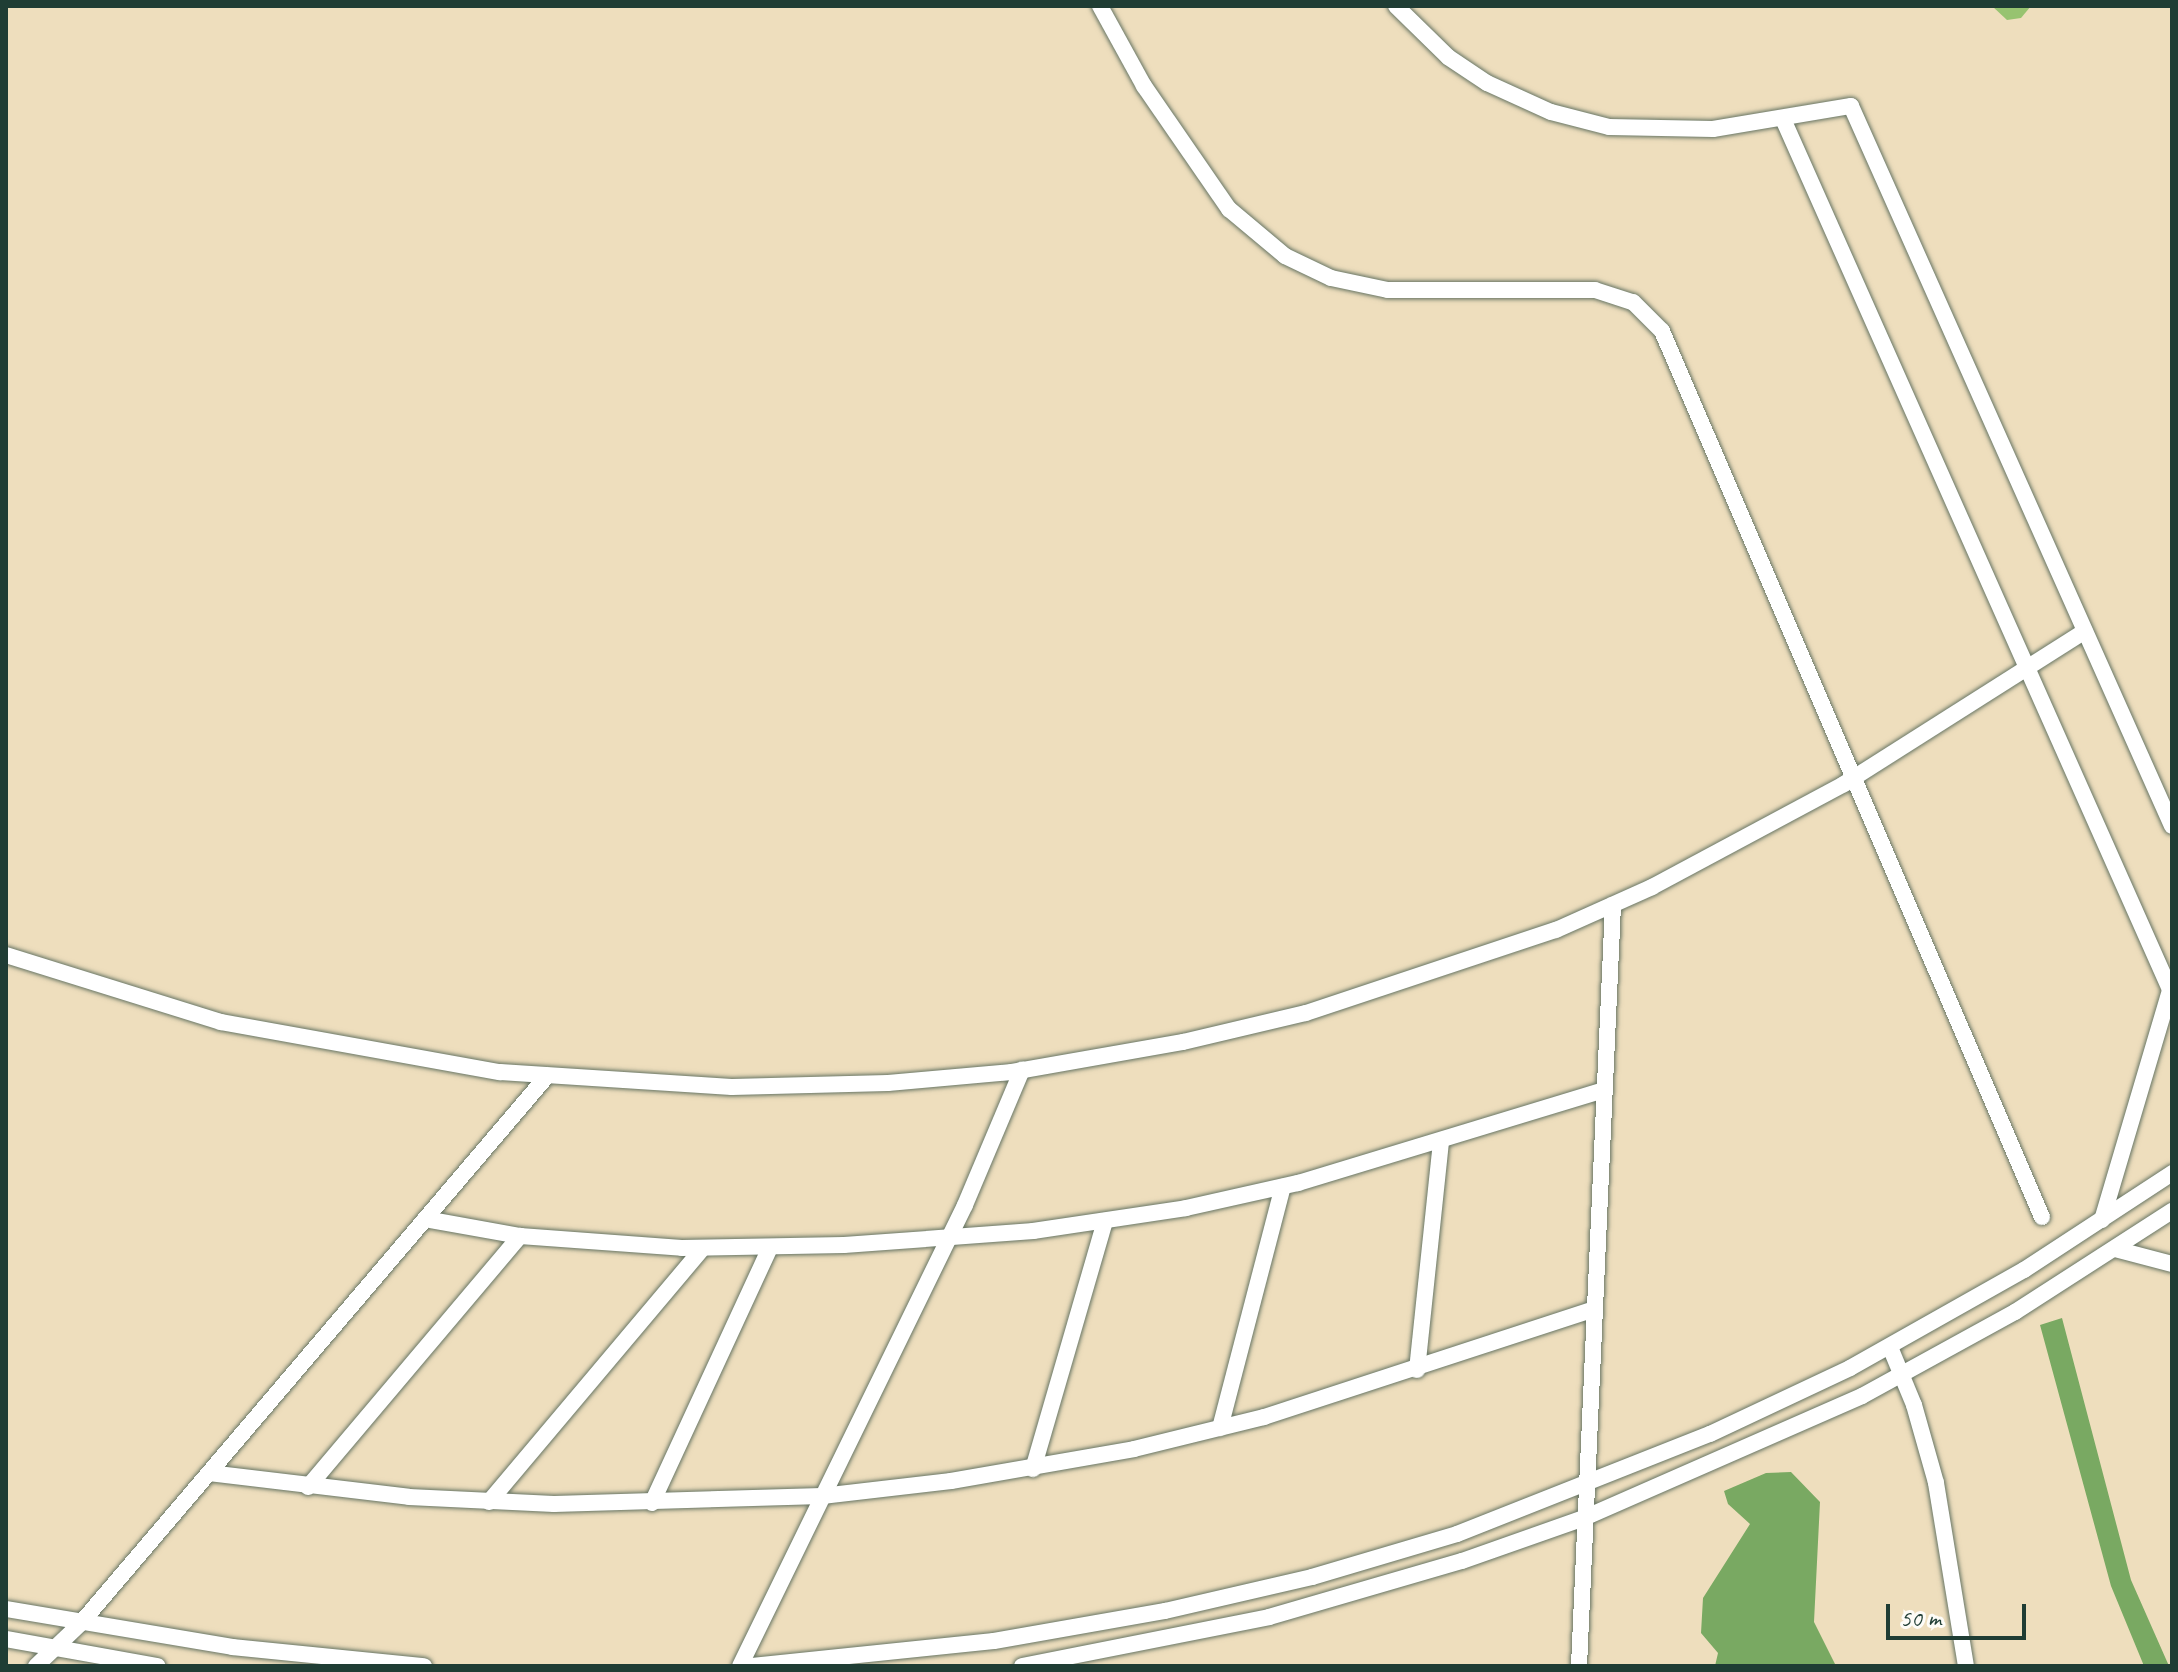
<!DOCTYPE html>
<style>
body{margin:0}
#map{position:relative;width:2178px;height:1672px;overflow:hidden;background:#eedebd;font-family:Caveat,sans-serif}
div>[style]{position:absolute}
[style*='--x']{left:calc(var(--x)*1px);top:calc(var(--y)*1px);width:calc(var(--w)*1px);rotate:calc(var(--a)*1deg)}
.green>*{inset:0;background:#97c370}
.forest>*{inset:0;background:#79a962}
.roads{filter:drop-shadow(0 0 2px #677564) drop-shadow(0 0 2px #677564)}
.street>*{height:16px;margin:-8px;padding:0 8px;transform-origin:8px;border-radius:8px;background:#fff}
span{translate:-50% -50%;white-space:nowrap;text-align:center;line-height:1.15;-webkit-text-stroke:8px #fdfcf7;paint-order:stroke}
.frame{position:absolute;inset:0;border:8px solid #1f3d34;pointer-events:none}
.scale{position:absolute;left:1886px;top:1604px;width:140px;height:36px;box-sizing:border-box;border:4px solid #1f3d34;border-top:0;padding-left:10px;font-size:24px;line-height:28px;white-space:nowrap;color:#1f3d34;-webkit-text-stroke:6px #fdfcf7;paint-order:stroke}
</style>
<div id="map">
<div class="green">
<i style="clip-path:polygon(1992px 6px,2031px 6px,2021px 18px,2007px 20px)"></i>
</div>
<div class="forest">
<i style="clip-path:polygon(2062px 1318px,2131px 1580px,2169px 1666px,2144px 1666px,2111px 1586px,2040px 1325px)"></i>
<i style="clip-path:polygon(1791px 1472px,1820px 1502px,1814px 1622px,1836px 1666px,1715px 1666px,1718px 1653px,1701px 1633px,1703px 1598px,1750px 1524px,1728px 1504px,1724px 1491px,1766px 1473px)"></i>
</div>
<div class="roads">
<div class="street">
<i style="--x:1100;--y:6;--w:91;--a:61.2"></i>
<i style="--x:1144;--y:86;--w:150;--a:55.4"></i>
<i style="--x:1229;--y:209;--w:73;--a:40"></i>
<i style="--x:1285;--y:256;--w:51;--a:25.6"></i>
<i style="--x:1331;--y:278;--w:58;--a:11.9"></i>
<i style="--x:1388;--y:290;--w:207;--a:0"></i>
<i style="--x:1595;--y:290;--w:40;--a:18"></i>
<i style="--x:1633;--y:302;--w:41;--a:45"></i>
<i style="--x:1662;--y:331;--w:964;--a:66.79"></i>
<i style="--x:1396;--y:6;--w:73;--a:44.4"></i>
<i style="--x:1448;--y:57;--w:47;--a:33.7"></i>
<i style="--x:1487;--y:83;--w:70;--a:24.4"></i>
<i style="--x:1551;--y:112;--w:60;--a:14.5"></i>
<i style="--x:1609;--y:127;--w:104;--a:1.1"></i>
<i style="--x:1713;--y:129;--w:140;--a:-9.5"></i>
<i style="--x:1851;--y:106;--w:788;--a:65.97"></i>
<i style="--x:1783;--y:119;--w:958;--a:66.03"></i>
<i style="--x:6;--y:955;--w:225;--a:17.3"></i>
<i style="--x:221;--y:1022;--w:283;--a:10.2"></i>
<i style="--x:500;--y:1072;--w:232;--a:3.7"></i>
<i style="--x:732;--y:1087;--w:156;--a:-1.5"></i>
<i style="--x:888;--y:1083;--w:124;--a:-5.1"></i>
<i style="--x:1012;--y:1072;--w:174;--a:-10"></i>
<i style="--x:1183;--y:1042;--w:126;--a:-13.3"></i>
<i style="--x:1306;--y:1013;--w:263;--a:-18.4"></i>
<i style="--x:1556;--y:930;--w:105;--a:-24.1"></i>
<i style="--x:1652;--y:887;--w:218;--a:-28.2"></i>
<i style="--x:1844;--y:784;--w:285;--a:-32.4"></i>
<i style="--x:425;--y:1219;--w:97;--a:10.1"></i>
<i style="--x:520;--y:1236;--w:162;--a:4.2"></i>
<i style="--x:682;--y:1248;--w:162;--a:-1.1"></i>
<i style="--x:844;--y:1245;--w:190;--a:-4.2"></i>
<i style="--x:1033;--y:1231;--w:155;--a:-8.5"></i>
<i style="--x:1186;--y:1208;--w:115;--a:-12.6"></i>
<i style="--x:1298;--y:1183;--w:320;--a:-16.9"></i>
<i style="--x:2102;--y:1220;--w:240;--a:-73.5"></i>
<i style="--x:2115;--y:1249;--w:59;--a:14.7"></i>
<i style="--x:1890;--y:1347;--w:63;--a:67.5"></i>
<i style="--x:1914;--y:1405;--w:81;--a:74.2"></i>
<i style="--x:1936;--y:1483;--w:185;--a:80.7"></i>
<i style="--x:1417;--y:1370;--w:230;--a:-84"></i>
<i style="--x:1220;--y:1428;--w:249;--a:-75.4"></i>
<i style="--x:1033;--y:1469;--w:258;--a:-73.8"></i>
<i style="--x:209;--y:1473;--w:201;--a:6.8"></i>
<i style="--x:409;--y:1497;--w:145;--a:2.8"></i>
<i style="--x:554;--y:1504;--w:268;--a:-1.7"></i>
<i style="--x:822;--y:1496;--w:130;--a:-6.6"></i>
<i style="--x:951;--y:1481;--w:186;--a:-9.9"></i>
<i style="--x:1134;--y:1449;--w:134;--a:-13.8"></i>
<i style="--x:1264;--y:1417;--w:345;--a:-18.1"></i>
<i style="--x:308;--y:1487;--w:329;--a:-49.8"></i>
<i style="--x:489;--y:1502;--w:332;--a:-49.9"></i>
<i style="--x:652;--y:1503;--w:281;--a:-65.2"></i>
<i style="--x:6;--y:1609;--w:229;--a:9.5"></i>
<i style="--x:232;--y:1647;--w:193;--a:5.7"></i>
<i style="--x:6;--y:1639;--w:154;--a:10.1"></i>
<i style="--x:36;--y:1666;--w:62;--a:-43.7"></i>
<i style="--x:81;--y:1623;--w:719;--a:-49.57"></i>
<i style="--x:740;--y:1666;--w:513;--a:-63.98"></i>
<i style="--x:965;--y:1205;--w:147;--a:-67.1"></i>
<i style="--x:752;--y:1666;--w:243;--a:-5.9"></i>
<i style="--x:994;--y:1641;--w:174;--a:-10"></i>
<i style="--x:1165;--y:1611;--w:151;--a:-13"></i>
<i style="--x:1312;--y:1577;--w:151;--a:-16.5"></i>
<i style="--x:1457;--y:1534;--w:272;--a:-21.6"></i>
<i style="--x:1710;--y:1434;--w:155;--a:-25.2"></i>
<i style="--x:1850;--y:1368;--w:200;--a:-29.4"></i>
<i style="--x:2024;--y:1270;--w:177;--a:-33.2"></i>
<i style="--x:1022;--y:1666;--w:252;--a:-11.2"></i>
<i style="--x:1269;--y:1617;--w:201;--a:-16.2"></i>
<i style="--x:1462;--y:1561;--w:129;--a:-19.4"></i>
<i style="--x:1584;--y:1518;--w:304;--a:-23.7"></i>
<i style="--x:1862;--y:1396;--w:175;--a:-28.8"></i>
<i style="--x:2015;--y:1312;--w:187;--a:-32.8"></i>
<i style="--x:1579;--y:1666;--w:762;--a:-87.44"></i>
</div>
</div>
<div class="frame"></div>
<div class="scale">50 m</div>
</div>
